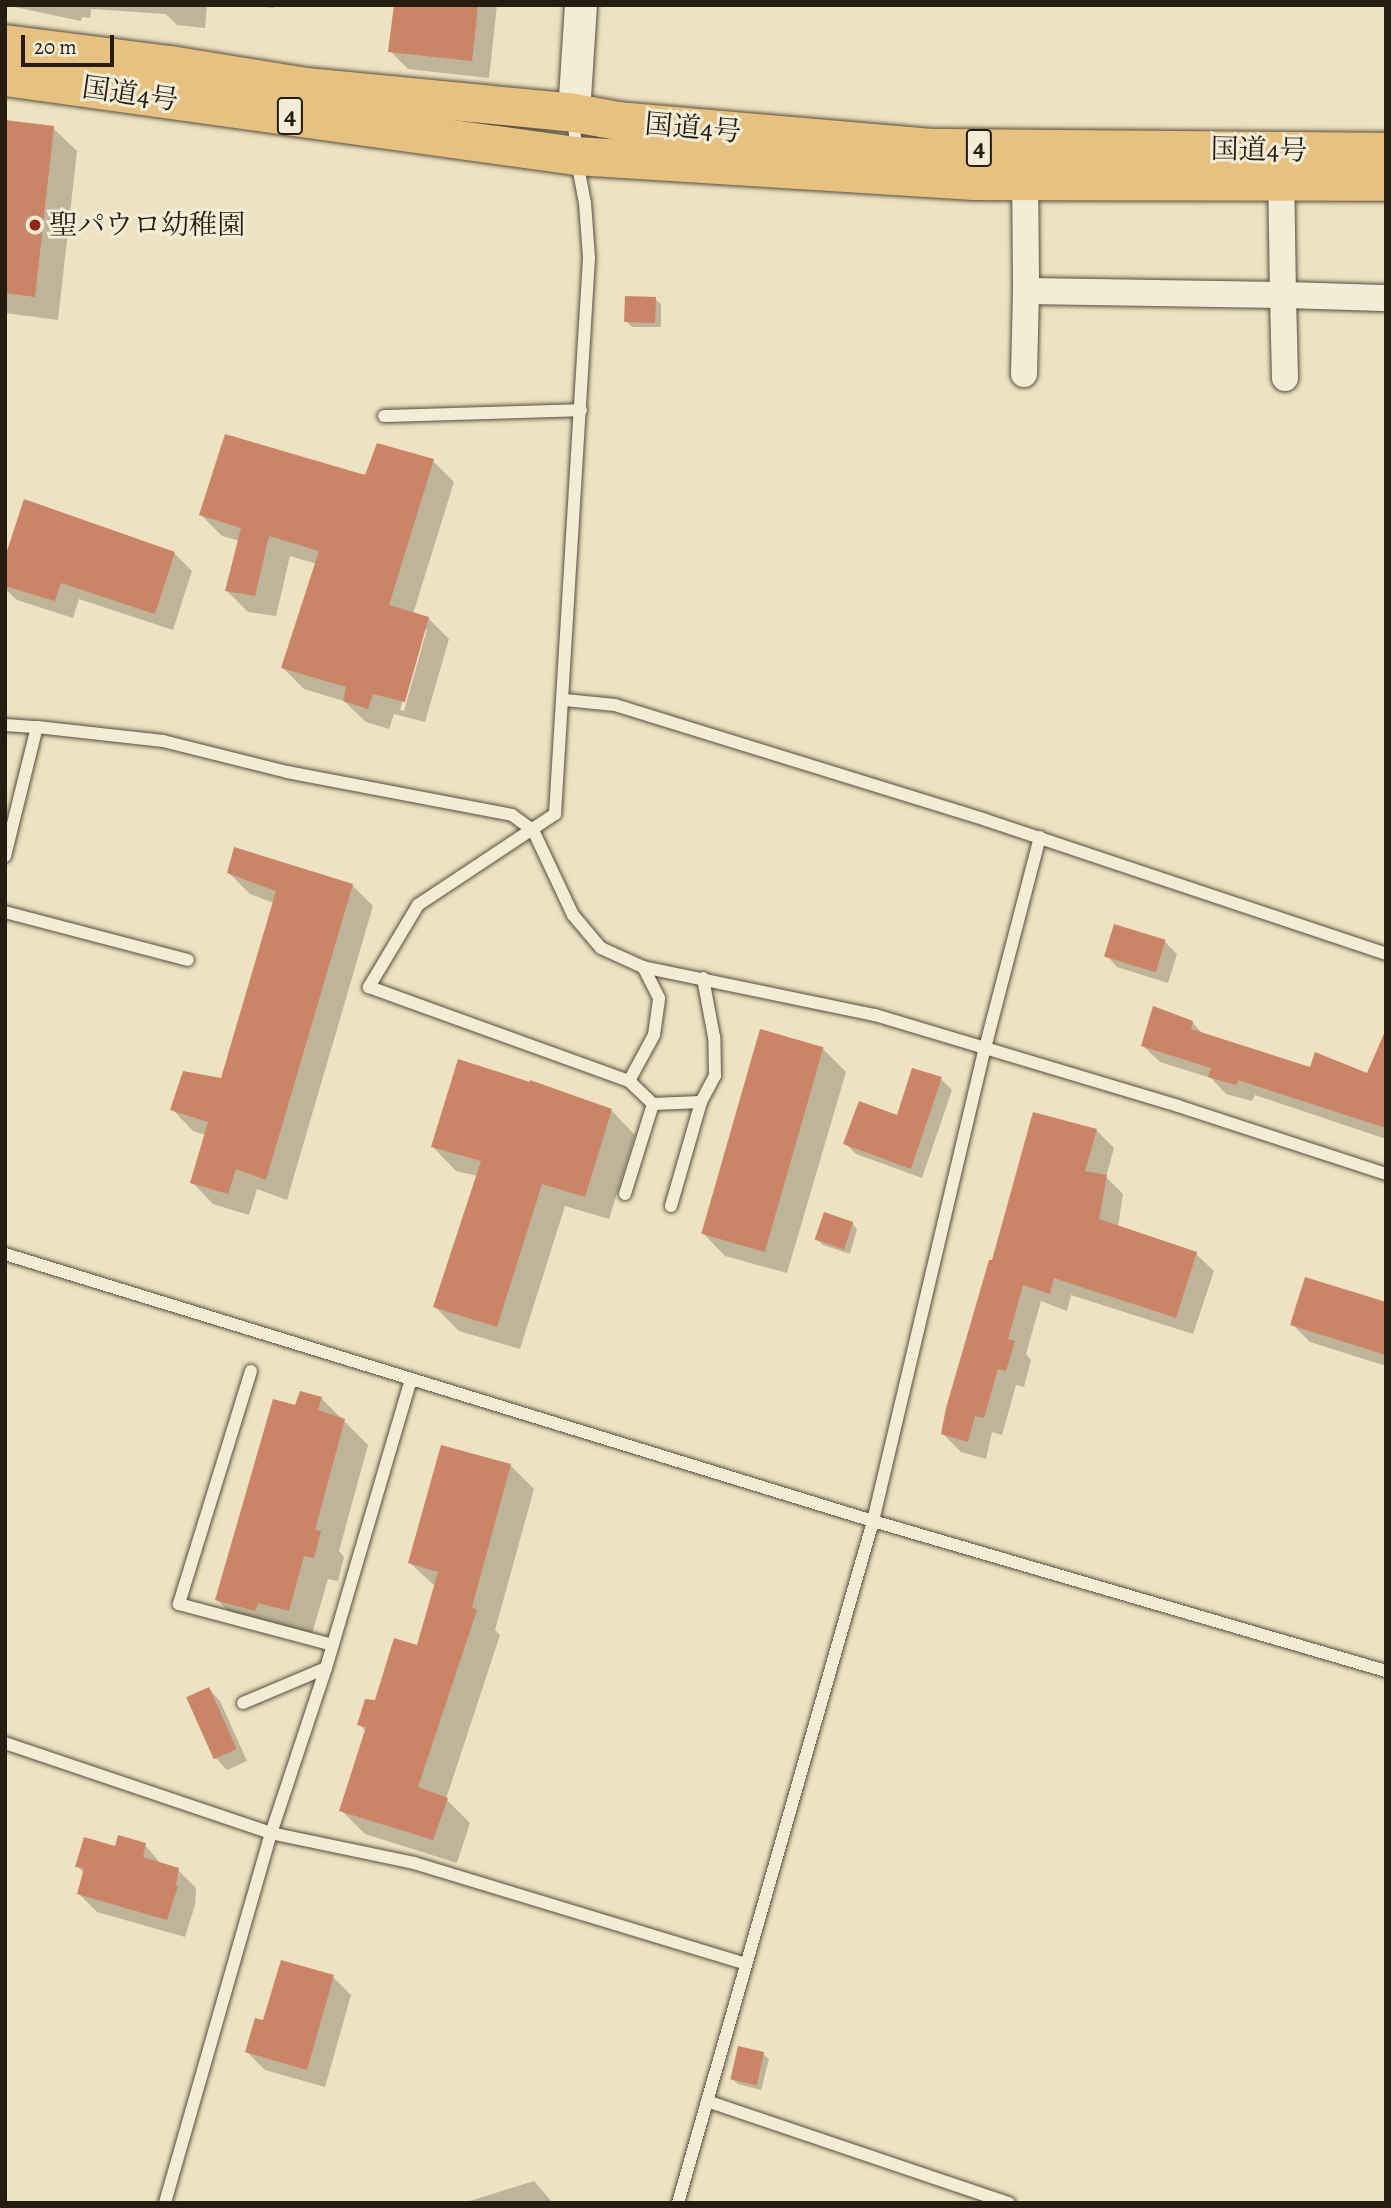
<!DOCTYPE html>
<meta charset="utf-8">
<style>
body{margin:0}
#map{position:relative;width:1391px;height:2208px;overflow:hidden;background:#ede2c1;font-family:Alegreya,"Noto Serif JP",serif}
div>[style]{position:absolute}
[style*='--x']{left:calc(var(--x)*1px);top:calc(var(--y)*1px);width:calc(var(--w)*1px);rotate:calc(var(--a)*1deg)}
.shadow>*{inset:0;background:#0003}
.building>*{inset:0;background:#cc8466;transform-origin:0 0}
.roads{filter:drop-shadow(0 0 2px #584e3c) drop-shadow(0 0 2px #584e3c)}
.service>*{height:12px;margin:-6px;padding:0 6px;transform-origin:6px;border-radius:6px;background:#f3ecd7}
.minor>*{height:26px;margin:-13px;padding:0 13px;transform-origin:13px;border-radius:13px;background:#f3ecd7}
.tertiary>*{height:32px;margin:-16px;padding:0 16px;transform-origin:16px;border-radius:16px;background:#f3ecd7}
.trunk>*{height:38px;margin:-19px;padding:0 19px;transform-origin:19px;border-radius:19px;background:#e6c180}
.dots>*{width:19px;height:19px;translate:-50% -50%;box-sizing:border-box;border:4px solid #f3ecd7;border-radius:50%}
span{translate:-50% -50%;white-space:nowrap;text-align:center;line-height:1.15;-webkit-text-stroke:6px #f3ecd7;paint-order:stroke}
.shield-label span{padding:2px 5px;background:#f3ecd7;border:2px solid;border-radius:5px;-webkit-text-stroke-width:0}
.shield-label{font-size:26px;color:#261c0f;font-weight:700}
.street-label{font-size:28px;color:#261c0f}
.poi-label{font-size:28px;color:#261c0f}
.left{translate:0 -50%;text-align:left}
.frame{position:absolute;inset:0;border:7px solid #261c0f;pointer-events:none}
.scale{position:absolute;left:21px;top:35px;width:93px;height:32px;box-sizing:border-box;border:4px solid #261c0f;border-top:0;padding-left:9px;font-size:21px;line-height:24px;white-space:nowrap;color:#261c0f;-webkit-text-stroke:5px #f3ecd7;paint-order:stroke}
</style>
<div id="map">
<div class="shadow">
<i style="clip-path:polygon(5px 5px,207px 5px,205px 28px,177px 25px,166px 14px,91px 9px,90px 18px,82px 17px,81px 21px)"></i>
<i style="clip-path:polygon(245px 5px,274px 5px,274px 8px)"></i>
<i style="clip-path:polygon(396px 5px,497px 5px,489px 78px,408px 69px,390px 51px)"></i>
<i style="clip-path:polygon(5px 122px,53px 128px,77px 151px,58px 320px,5px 313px)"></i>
<i style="clip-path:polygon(655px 299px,661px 304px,661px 327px,632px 327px,626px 321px)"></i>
<i style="clip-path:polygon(evenodd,433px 461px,454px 482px,413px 614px,428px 618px,449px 639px,425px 722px,394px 714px,389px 729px,366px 722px,344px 701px,304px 689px,283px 668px,317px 564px,290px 556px,276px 616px,248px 612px,227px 591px,240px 541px,222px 536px,201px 515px,433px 461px,424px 629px,427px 629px,404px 711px,400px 710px,424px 629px)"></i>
<i style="clip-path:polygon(174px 553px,192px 571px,173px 630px,79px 599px,73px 618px,17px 600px,5px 589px,5px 563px)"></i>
<i style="clip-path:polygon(229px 873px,352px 885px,373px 906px,287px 1200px,257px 1189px,249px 1215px,213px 1204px,192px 1182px,206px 1135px,193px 1131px,172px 1109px,222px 1080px,274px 903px,250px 894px)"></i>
<i style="clip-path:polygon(1165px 942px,1177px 954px,1168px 983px,1117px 967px,1106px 955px)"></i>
<i style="clip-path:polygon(1192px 1022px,1204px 1035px,1311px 1069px,1368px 1075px,1386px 1072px,1386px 1139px,1255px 1095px,1252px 1101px,1226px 1094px,1211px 1078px,1160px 1062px,1143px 1046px)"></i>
<i style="clip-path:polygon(822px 1048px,846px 1072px,787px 1273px,725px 1256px,702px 1232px)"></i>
<i style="clip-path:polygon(941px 1079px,952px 1090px,922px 1178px,856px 1154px,845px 1143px,898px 1117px)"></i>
<i style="clip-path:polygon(532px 1082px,612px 1111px,635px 1135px,609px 1219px,565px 1206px,520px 1349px,459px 1331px,435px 1307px,478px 1176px,456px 1171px,433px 1147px)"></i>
<i style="clip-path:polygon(1096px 1130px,1114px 1148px,1106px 1177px,1123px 1194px,1118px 1227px,1196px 1254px,1214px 1271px,1193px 1334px,1071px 1295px,1067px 1311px,1041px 1301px,1026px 1354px,1031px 1360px,1024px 1387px,1016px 1385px,1002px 1435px,992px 1432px,986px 1459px,961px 1452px,943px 1434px,993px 1262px)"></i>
<i style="clip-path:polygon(852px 1223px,857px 1229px,850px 1254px,823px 1245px,818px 1240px)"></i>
<i style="clip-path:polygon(1386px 1304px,1386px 1366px,1310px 1342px,1292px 1324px)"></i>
<i style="clip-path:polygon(321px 1398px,368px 1445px,339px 1551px,344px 1557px,338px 1581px,328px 1579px,312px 1634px,241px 1623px,217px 1600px,297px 1407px)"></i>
<i style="clip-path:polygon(510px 1465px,534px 1489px,495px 1630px,500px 1635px,446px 1799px,470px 1823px,457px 1863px,365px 1834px,341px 1810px,366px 1732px,359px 1724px,419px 1648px,436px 1587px,410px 1563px)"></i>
<i style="clip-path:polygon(209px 1689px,220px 1701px,247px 1761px,227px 1770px,216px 1758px)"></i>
<i style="clip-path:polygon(145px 1845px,162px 1865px,178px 1870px,196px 1888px,195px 1905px,185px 1937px,97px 1912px,79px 1894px,84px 1873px,77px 1866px,117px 1848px)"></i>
<i style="clip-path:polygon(333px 1977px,351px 1995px,325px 2087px,265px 2070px,247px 2052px,265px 2022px)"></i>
<i style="clip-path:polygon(763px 2054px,769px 2059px,761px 2090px,738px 2084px,732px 2079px)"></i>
<i style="clip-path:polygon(534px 2181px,553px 2203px,463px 2203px)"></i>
</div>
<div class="building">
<i style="clip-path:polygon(394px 5px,478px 5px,472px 61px,388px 52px)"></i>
<i style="clip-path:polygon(5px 120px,54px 126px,35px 297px,5px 293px)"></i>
<i style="left:625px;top:296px;width:31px;height:26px;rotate:2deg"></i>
<i style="clip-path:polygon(225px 434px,365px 475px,377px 443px,434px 459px,389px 605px,429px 617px,405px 702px,373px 694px,368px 709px,343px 701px,346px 687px,281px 668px,319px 551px,269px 536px,255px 596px,225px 591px,241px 528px,199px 515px)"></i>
<i style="clip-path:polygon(24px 499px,175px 552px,155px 614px,61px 583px,55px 601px,5px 586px,5px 557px)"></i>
<i style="clip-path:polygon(234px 847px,353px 884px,266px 1180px,236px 1169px,228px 1194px,190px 1183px,208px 1122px,170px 1110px,183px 1071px,221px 1078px,276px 891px,227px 873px)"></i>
<i style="left:1114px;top:924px;width:54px;height:34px;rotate:17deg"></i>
<i style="clip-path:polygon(1153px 1006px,1193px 1021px,1191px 1029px,1310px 1067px,1315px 1052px,1367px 1073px,1386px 1029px,1386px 1128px,1238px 1080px,1236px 1085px,1208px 1077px,1211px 1068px,1141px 1046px)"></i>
<i style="left:760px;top:1029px;width:66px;height:213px;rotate:16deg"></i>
<i style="clip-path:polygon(458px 1059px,530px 1082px,530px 1080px,612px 1109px,585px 1197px,542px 1184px,497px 1327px,433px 1307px,481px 1161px,431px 1147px)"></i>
<i style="clip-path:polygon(912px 1068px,942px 1077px,911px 1169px,843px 1144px,859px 1101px,897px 1115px)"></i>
<i style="clip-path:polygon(1033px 1112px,1097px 1129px,1085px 1171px,1107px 1175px,1099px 1219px,1197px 1252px,1176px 1318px,1054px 1278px,1050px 1294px,1023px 1285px,1008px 1339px,1015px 1341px,1006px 1371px,998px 1369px,984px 1418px,975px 1416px,968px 1442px,941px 1434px,946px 1408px,989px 1260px,992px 1260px)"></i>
<i style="left:824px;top:1212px;width:31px;height:29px;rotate:19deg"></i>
<i style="clip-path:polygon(1305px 1277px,1386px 1302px,1386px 1355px,1290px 1325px)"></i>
<i style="clip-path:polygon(300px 1391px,322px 1397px,318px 1410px,345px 1419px,315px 1530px,321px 1531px,314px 1558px,304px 1556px,289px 1611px,258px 1603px,255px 1611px,215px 1600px,273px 1399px,295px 1405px)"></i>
<i style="clip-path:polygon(441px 1445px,511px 1464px,472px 1607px,477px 1610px,418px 1787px,448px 1798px,433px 1840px,339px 1811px,366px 1727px,357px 1725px,365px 1699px,375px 1700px,394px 1638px,417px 1645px,438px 1572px,408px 1563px)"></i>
<i style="left:209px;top:1687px;width:68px;height:25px;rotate:66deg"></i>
<i style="clip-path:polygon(118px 1835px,146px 1843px,143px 1857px,179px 1868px,176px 1885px,178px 1886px,167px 1920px,77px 1894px,84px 1868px,75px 1867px,84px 1837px,115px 1846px)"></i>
<i style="clip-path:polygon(281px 1960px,334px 1975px,307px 2070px,245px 2052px,255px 2018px,263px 2020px)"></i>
<i style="left:738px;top:2046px;width:27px;height:34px;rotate:13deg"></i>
</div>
<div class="roads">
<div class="service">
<i style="--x:574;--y:117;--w:39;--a:87"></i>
<i style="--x:576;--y:156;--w:48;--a:79.2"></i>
<i style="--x:585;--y:203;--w:55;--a:85.8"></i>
<i style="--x:589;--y:258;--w:557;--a:93.5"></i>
<i style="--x:555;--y:814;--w:164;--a:146.4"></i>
<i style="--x:418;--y:905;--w:96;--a:120.9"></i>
<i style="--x:369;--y:987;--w:276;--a:19.9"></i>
<i style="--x:384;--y:416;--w:197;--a:-1.7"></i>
<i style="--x:565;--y:700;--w:50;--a:5.7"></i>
<i style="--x:615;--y:705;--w:388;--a:17.2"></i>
<i style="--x:986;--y:820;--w:422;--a:18.5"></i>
<i style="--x:5;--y:725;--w:32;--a:4"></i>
<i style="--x:5;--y:856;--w:133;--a:-76.1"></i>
<i style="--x:37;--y:727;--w:127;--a:6.3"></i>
<i style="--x:163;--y:741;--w:128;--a:14"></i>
<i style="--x:287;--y:772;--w:229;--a:10.8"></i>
<i style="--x:512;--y:815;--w:26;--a:36"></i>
<i style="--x:533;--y:830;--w:94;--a:64.8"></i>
<i style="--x:573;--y:915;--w:43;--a:49.7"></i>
<i style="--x:601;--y:948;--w:46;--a:24.3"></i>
<i style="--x:5;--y:912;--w:189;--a:14.7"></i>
<i style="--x:653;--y:1104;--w:33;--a:-136"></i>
<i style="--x:629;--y:1081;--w:52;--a:-61.5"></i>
<i style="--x:654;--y:1035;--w:37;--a:-82"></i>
<i style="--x:659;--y:998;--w:35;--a:-117"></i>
<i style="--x:643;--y:967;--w:237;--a:11.7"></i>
<i style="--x:875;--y:1015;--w:316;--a:16.7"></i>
<i style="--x:1178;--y:1106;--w:219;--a:18.1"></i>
<i style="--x:625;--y:1194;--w:94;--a:-72.7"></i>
<i style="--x:653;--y:1104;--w:48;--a:-2.4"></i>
<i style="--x:671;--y:1206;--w:108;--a:-73.9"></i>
<i style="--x:701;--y:1102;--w:30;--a:-62"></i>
<i style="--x:715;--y:1076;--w:39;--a:-91"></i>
<i style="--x:714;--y:1037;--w:60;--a:-100.6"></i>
<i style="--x:5;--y:1254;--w:908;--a:17.1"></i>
<i style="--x:873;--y:1521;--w:534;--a:16.3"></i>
<i style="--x:251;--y:1371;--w:244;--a:107.2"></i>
<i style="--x:179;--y:1604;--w:159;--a:14.9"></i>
<i style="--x:326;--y:1668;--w:301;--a:-73.6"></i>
<i style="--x:243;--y:1703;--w:90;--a:-22.9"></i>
<i style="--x:326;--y:1668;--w:174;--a:108.4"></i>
<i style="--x:271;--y:1833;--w:146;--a:11.8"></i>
<i style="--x:414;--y:1863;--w:347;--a:16.9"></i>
<i style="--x:5;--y:1743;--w:281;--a:18.7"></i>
<i style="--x:271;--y:1833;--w:385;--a:106"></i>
<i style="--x:707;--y:2101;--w:319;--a:18.7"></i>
<i style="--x:678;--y:2203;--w:709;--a:-74.04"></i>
<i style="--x:873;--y:1521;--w:486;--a:-76.7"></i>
<i style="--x:985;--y:1048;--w:218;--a:-75.4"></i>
</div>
<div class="minor">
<i style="--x:1025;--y:166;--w:125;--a:89.5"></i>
<i style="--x:1024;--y:374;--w:83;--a:-88.6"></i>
<i style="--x:1026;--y:291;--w:257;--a:0.9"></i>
<i style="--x:1283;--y:295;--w:129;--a:-90.9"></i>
<i style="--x:1285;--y:378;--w:83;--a:-91.4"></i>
<i style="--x:1283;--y:295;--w:103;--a:1.7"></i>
</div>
<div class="tertiary">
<i style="--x:574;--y:113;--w:108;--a:-86.3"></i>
</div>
<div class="trunk">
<i style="--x:5;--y:44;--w:166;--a:7.3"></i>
<i style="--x:170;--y:65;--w:138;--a:9.2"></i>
<i style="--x:306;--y:87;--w:269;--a:5.5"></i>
<i style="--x:574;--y:113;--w:45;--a:10.3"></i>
<i style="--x:618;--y:121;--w:319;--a:4.9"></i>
<i style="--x:936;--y:148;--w:450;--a:0.5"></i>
<i style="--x:5;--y:77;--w:576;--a:7.88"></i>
<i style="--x:576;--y:156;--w:399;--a:3.6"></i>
<i style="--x:974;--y:181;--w:412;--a:0.1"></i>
</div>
</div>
<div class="dots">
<i style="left:35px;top:225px;background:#8f2418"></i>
</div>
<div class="shield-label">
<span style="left:290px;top:116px">4</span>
<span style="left:979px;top:148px">4</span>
</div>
<div class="street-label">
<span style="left:130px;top:94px;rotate:8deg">国道4号</span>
<span style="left:693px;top:128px;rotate:5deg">国道4号</span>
<span style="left:1259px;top:150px;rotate:1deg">国道4号</span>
</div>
<div class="poi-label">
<span class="left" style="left:49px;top:225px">聖パウロ幼稚園</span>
</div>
<div class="frame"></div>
<div class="scale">20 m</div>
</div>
